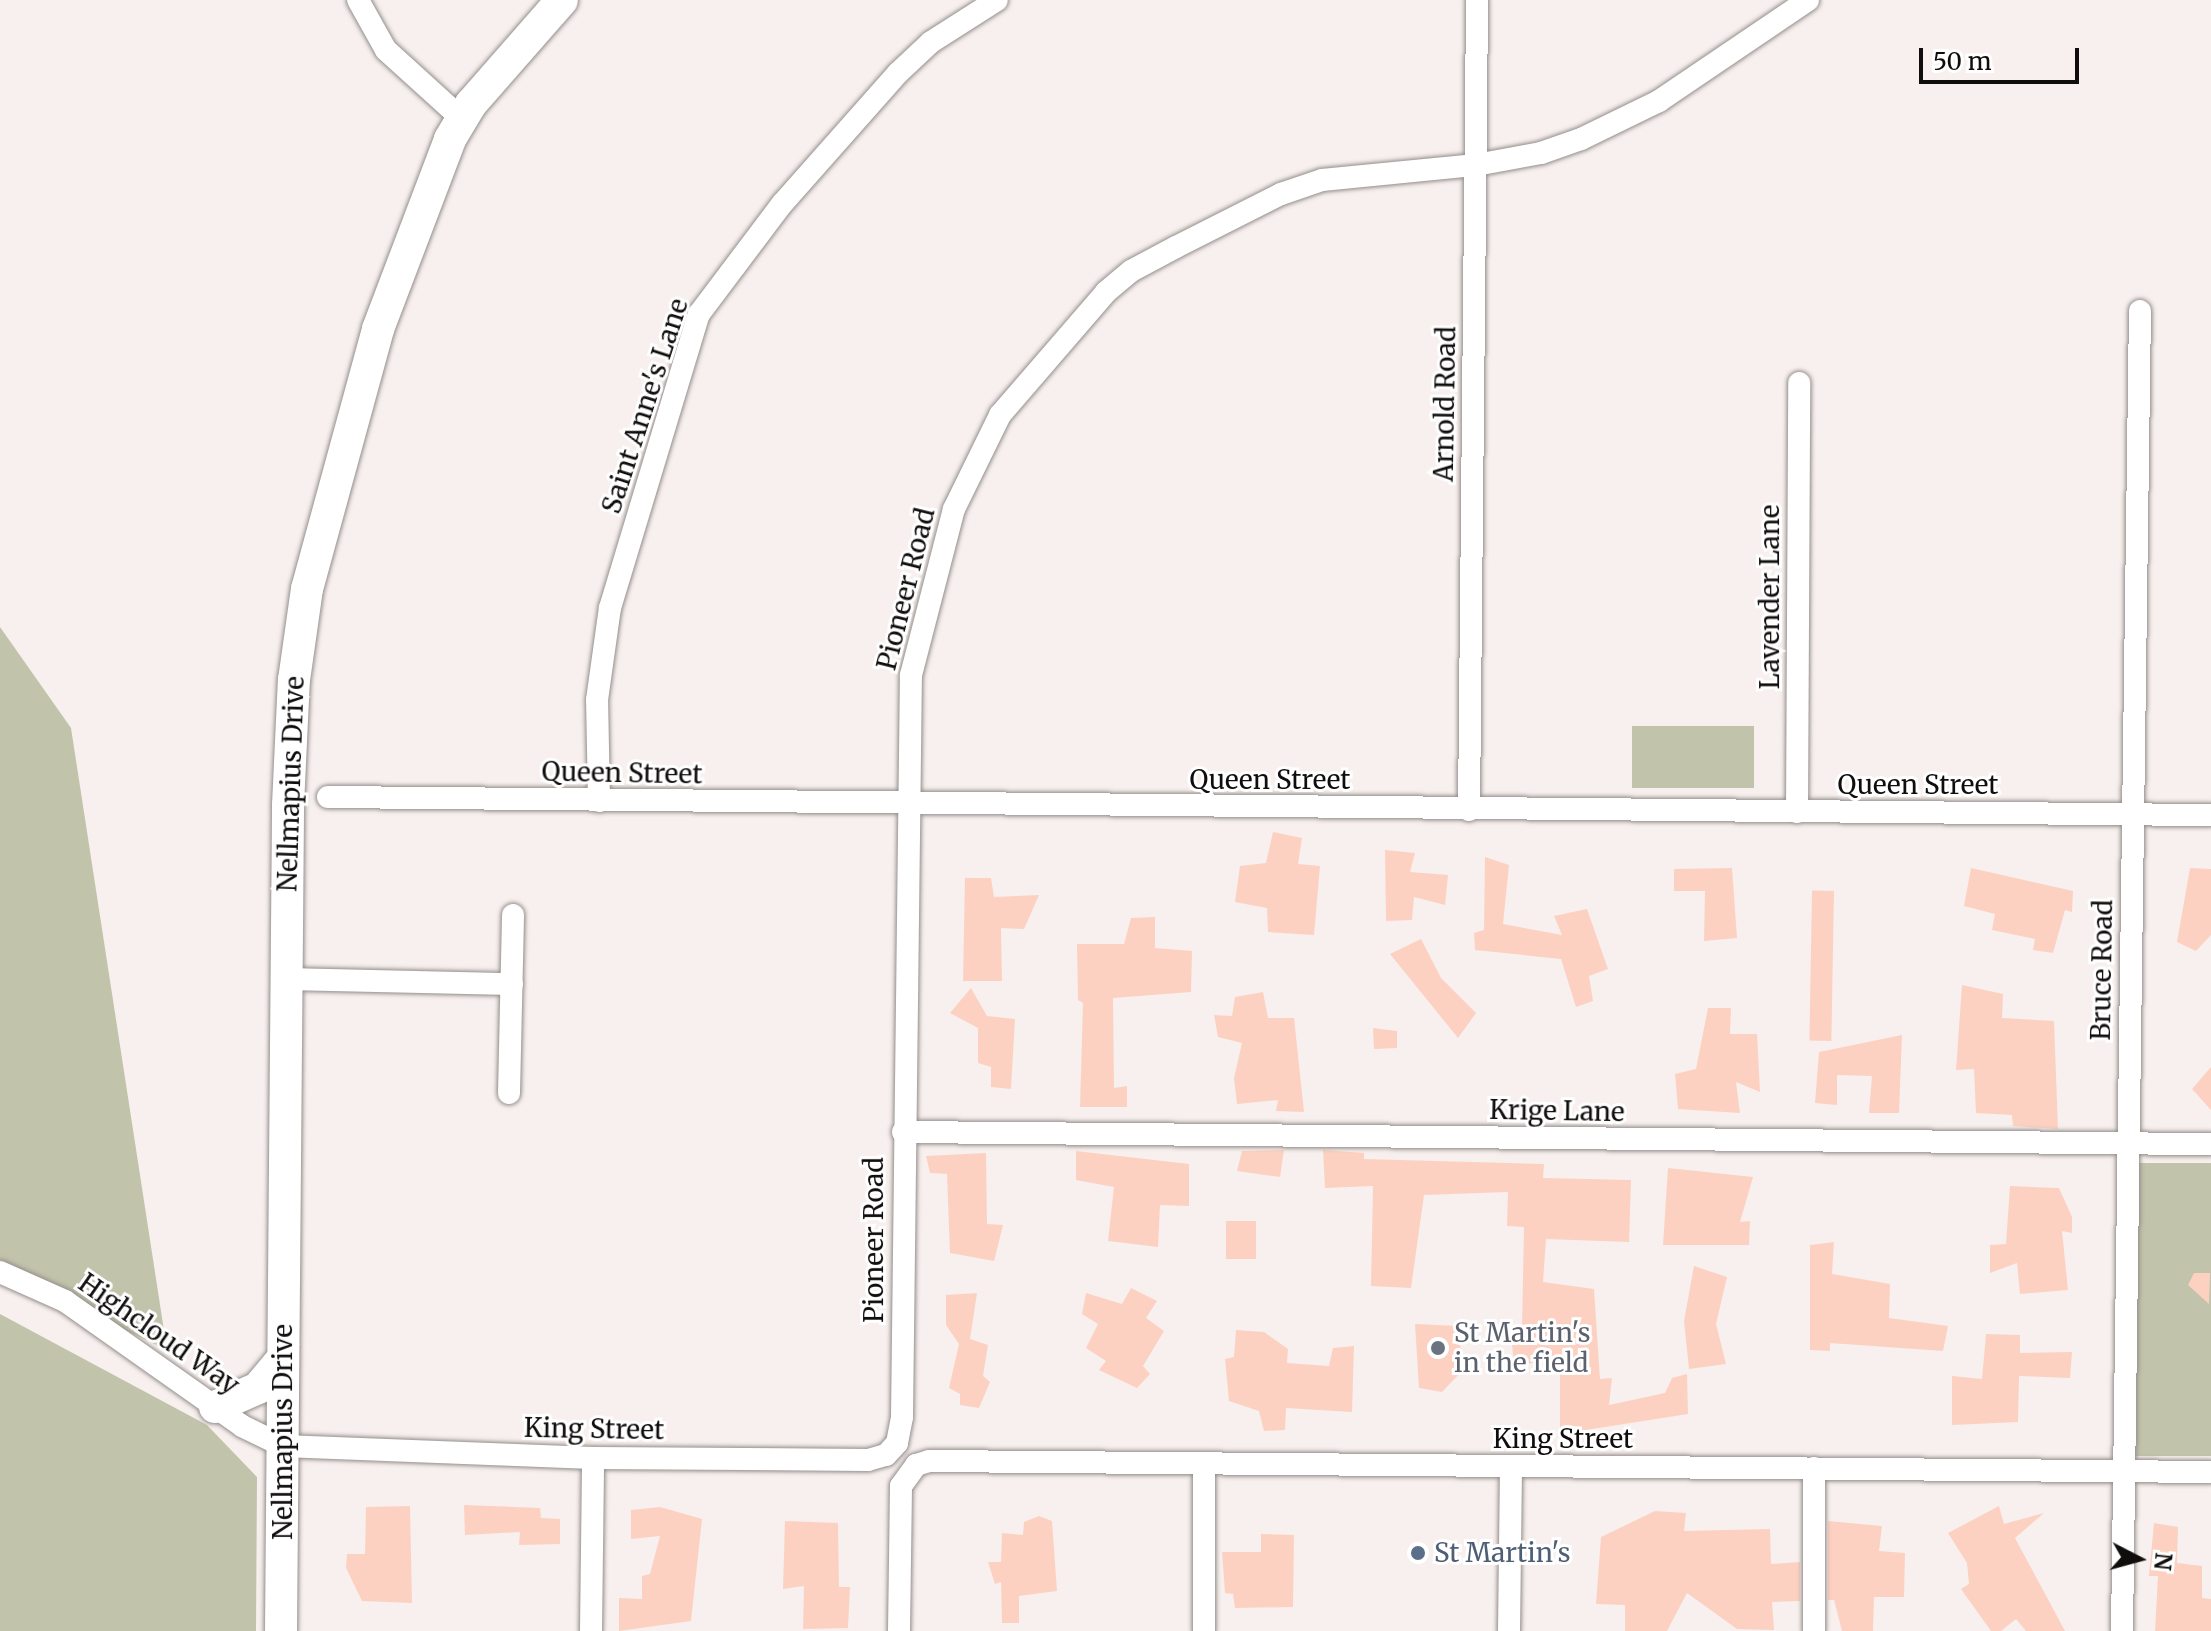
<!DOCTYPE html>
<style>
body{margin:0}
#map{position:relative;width:2211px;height:1631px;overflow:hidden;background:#f7f0ee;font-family:Merriweather,serif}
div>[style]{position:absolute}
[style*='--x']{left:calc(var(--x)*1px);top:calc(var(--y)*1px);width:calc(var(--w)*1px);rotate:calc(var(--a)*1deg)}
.green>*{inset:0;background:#c1c3aa;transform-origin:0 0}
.building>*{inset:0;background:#fdd1c1;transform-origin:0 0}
.roads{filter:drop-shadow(0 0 2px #948e8b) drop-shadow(0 0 2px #948e8b)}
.minor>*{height:22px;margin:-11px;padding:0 11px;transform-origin:11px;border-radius:11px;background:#fff}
.secondary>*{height:32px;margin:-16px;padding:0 16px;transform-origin:16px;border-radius:16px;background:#fff}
.dots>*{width:22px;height:22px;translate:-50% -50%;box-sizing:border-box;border:4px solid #fff;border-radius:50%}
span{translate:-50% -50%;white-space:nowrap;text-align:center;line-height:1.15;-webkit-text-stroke:6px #fff;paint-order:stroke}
.street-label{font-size:26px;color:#100d0d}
.worship-label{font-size:26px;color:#5b616d}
.left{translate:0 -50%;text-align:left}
.service-label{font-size:26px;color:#4e5e75}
.north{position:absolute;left:2099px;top:1519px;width:80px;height:80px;-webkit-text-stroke:6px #fff;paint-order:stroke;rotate:96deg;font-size:22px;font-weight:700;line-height:32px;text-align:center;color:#100d0d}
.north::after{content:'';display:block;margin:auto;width:28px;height:36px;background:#100d0d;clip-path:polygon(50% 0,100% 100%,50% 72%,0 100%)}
.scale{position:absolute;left:1919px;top:48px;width:160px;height:36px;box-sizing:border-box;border:4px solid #100d0d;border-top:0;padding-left:10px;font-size:24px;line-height:28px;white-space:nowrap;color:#100d0d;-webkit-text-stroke:6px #fff;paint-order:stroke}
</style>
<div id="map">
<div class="green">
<i style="clip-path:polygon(0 627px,71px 728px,167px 1350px,0 1271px)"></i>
<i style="left:1632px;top:726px;width:122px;height:62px"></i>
<i style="left:2133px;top:1163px;width:78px;height:293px"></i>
<i style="clip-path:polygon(0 1314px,207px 1425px,257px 1477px,256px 1631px,0 1631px)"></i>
</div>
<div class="building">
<i style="clip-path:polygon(1273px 832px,1302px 838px,1298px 864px,1320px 866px,1314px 935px,1268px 932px,1267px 908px,1235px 902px,1240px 866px,1266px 863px)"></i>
<i style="clip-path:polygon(1385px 850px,1415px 853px,1410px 872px,1448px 875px,1445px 905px,1414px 897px,1412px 920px,1386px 921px)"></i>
<i style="clip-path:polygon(1485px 857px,1509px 865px,1503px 924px,1562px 935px,1554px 916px,1587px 909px,1608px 969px,1589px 976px,1593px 1001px,1576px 1007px,1561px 959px,1475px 950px,1474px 933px,1484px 930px)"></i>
<i style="clip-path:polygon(1732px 868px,1737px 938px,1704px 941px,1705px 891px,1674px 891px,1674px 869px)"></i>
<i style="clip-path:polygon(1971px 868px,2073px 891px,2072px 912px,2065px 910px,2053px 953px,2033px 950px,2035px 939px,1992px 930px,1995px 914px,1964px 906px)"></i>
<i style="clip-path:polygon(2190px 868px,2211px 869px,2211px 935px,2196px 951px,2177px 942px)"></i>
<i style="clip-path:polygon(965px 878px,991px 878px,994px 897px,1039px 895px,1024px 929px,1001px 928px,1002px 981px,963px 981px)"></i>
<i style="left:1834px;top:891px;width:150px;height:22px;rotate:91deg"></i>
<i style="clip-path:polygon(1155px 917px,1155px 948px,1192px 951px,1191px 992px,1113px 998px,1114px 1088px,1127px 1086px,1127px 1107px,1080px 1107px,1083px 1003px,1078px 1000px,1077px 944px,1124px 944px,1131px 918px)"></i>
<i style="clip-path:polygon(1421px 939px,1441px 978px,1476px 1013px,1458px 1038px,1390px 954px)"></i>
<i style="clip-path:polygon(1962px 985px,2003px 994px,2002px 1018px,2054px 1021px,2058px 1129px,2013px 1126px,2012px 1115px,1976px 1113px,1974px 1069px,1956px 1070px)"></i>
<i style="clip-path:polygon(971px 988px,987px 1016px,1015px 1019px,1011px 1089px,991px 1087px,991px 1067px,978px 1063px,978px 1028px,950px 1013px)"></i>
<i style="clip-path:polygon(1263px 992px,1268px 1018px,1294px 1018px,1304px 1112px,1276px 1111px,1278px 1100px,1237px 1104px,1234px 1078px,1242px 1043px,1218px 1037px,1214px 1015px,1232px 1016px,1235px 997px)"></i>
<i style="clip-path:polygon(1708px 1008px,1731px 1008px,1730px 1034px,1757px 1034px,1760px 1092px,1736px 1082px,1740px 1113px,1678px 1109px,1675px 1074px,1696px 1069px)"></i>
<i style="clip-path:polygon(1373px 1028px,1397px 1031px,1397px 1048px,1374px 1049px)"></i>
<i style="clip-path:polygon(1902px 1035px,1899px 1113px,1869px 1113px,1872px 1076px,1837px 1075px,1837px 1105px,1815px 1103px,1819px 1052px)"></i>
<i style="clip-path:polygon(2211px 1067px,2211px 1110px,2192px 1089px)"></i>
<i style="clip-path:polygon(1284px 1150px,1280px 1177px,1237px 1171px,1242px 1151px)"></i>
<i style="clip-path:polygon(1323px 1150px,1364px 1153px,1364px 1159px,1544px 1164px,1543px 1178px,1631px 1180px,1629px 1242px,1546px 1239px,1543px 1282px,1594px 1289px,1600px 1379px,1612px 1378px,1609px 1405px,1665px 1393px,1672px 1378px,1687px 1374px,1688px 1414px,1560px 1434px,1560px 1360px,1514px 1365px,1511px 1333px,1522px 1329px,1524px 1227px,1507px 1226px,1508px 1192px,1424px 1195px,1411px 1288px,1371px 1286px,1373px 1186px,1325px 1188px)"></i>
<i style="clip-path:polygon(1076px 1151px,1189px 1164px,1189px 1206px,1160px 1205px,1158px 1247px,1108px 1241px,1114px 1187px,1076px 1180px)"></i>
<i style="clip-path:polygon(986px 1153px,987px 1224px,1003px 1225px,994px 1261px,950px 1253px,947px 1174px,930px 1173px,926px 1156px)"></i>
<i style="clip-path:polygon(1668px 1168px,1753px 1177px,1740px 1222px,1750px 1221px,1749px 1245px,1663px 1245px)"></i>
<i style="clip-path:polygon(2010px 1186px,2059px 1188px,2072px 1217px,2072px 1233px,2062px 1231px,2068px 1290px,2020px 1294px,2017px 1263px,1990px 1273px,1990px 1245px,2006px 1244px)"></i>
<i style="left:1256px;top:1221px;width:38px;height:30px;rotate:90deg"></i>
<i style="clip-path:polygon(1834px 1242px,1832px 1274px,1890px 1284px,1889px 1318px,1948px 1326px,1943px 1351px,1830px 1343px,1830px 1351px,1810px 1350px,1810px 1245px)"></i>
<i style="clip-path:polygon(1694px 1266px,1727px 1277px,1716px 1324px,1726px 1364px,1689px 1369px,1684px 1321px)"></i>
<i style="clip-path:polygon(2194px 1273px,2210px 1273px,2209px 1304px,2188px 1285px)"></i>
<i style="clip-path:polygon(1131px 1288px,1157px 1301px,1146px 1318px,1164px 1331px,1143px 1366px,1150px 1374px,1137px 1388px,1099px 1370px,1106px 1361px,1086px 1348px,1098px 1324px,1082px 1314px,1086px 1293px,1122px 1304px)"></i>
<i style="clip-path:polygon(977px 1293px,970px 1339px,988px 1345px,983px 1376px,990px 1382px,979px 1408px,960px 1405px,960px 1394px,949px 1388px,959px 1344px,946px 1325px,946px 1295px)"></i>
<i style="clip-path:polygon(1415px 1324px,1458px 1326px,1463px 1370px,1442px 1392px,1419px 1388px)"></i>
<i style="clip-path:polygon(1236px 1330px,1264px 1332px,1288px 1349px,1287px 1363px,1329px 1366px,1333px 1348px,1354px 1346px,1352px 1412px,1286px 1408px,1285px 1430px,1264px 1431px,1259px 1411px,1229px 1401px,1225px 1359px,1234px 1357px)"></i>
<i style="clip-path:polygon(1986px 1334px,2020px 1335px,2020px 1353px,2072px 1352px,2070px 1378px,2019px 1376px,2018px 1422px,1952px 1425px,1952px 1376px,1982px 1379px)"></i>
<i style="clip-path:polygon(464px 1505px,540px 1508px,541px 1518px,560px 1519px,560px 1544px,519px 1545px,520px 1532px,465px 1535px)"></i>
<i style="clip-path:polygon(410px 1506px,412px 1603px,362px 1601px,346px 1568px,347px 1554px,365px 1554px,366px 1507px)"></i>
<i style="clip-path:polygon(1999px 1506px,2004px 1524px,2044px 1513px,2015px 1538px,2065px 1631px,2026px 1631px,2016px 1619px,2001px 1631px,1991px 1631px,1961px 1589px,1969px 1584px,1967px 1563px,1948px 1533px)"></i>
<i style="clip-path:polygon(660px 1507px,702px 1519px,691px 1621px,619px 1631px,619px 1598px,642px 1599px,642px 1576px,650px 1574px,660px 1536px,631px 1539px,631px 1510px)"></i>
<i style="clip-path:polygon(1655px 1511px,1686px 1513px,1684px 1531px,1770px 1529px,1771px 1564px,1800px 1562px,1800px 1601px,1772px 1602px,1774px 1630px,1737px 1629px,1687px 1593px,1667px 1631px,1625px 1631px,1625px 1605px,1596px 1604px,1601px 1537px)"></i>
<i style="clip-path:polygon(1039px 1516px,1052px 1521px,1057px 1591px,1019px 1596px,1019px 1623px,1002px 1623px,1001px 1582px,995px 1584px,988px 1562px,1001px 1562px,1002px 1533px,1023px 1535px,1024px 1522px)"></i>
<i style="clip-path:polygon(785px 1521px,838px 1523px,839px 1587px,850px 1587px,848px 1628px,803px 1629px,804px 1586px,783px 1589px)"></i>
<i style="clip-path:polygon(1828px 1521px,1882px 1526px,1879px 1551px,1905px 1553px,1904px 1597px,1874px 1597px,1873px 1631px,1842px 1631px,1834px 1600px,1828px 1600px)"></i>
<i style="clip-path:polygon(2154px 1523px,2178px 1527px,2177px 1563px,2202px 1566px,2202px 1598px,2211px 1599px,2211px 1631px,2155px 1631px,2158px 1576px,2149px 1576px)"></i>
<i style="clip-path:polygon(1261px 1534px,1294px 1535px,1293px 1607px,1235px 1608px,1233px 1594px,1225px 1593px,1222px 1552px,1261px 1552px)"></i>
</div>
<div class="roads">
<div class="minor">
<i style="--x:358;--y:0;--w:57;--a:60.8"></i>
<i style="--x:386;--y:50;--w:101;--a:42.2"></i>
<i style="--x:328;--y:797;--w:1883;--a:0.55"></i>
<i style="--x:599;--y:801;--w:101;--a:-91.1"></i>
<i style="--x:597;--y:700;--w:93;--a:-82"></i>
<i style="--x:610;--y:608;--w:307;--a:-73.2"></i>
<i style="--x:699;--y:314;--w:138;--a:-53"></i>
<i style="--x:782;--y:204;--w:175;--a:-48.5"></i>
<i style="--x:898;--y:73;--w:45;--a:-43.2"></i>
<i style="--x:931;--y:42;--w:78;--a:-32.5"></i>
<i style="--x:1469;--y:810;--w:810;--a:-89.43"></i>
<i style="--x:1797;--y:812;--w:429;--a:-89.7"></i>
<i style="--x:286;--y:979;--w:226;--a:1.3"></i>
<i style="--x:509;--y:1093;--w:178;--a:-88.7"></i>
<i style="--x:903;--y:1132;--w:1308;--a:0.53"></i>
<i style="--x:0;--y:1272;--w:71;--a:24"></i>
<i style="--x:65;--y:1301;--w:217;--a:35.2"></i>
<i style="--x:242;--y:1426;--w:46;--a:26"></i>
<i style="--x:283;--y:1446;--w:310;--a:2.2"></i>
<i style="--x:593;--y:1458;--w:275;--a:0.4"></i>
<i style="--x:868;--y:1460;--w:19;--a:-16"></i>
<i style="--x:886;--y:1455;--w:16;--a:-47"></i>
<i style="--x:897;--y:1443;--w:26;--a:-79"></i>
<i style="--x:902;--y:1417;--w:742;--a:-89.31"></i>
<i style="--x:911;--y:675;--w:171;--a:-75.5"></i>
<i style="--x:954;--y:509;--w:105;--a:-63.9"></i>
<i style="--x:1000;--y:415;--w:162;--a:-49.2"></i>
<i style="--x:1106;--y:292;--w:33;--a:-40"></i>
<i style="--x:1131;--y:271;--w:51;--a:-28.1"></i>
<i style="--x:1176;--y:247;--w:118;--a:-26.8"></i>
<i style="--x:1281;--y:194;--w:43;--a:-18.9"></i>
<i style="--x:1322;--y:180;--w:155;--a:-5.6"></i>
<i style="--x:1476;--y:165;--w:66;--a:-10.5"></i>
<i style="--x:1541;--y:153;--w:42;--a:-19.3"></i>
<i style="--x:1581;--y:139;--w:87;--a:-26"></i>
<i style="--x:1659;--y:101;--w:180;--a:-34.1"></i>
<i style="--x:591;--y:1631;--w:173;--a:-89.3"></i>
<i style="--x:899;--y:1631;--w:145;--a:-89.2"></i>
<i style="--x:901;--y:1486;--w:26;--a:-54"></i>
<i style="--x:916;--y:1465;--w:14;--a:-17"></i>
<i style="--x:929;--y:1461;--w:1282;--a:0.49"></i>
<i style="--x:1204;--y:1631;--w:168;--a:-90"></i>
<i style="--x:1509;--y:1631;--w:164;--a:-89.3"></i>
<i style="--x:1814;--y:1631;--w:163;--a:-90"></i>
<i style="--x:2122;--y:1631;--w:1320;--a:-89.22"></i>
</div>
<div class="secondary">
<i style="--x:215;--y:1407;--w:47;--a:-23.8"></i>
<i style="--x:258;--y:1388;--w:39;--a:-50"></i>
<i style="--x:281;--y:1631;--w:826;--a:-89.51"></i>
<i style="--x:288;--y:805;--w:125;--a:-87.3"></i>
<i style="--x:294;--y:680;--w:92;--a:-81.9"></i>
<i style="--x:307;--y:589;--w:270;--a:-74.7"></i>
<i style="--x:378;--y:329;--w:203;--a:-69.2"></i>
<i style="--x:450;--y:139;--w:41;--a:-59"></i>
<i style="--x:471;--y:104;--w:138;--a:-48.8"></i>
</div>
</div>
<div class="dots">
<i style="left:1438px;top:1348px;background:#6b7280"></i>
<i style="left:1418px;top:1553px;background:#5c6f8a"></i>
</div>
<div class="street-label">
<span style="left:1445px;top:404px;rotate:-89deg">Arnold Road</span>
<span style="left:645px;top:406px;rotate:-72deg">Saint Anne's Lane</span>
<span style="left:906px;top:589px;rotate:-76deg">Pioneer Road</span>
<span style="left:1770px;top:597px;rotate:-90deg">Lavender Lane</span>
<span style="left:622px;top:773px;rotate:1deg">Queen Street</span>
<span style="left:1270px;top:780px">Queen Street</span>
<span style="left:291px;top:784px;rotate:-88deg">Nellmapius Drive</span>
<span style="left:1918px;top:785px">Queen Street</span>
<span style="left:2102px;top:970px;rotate:-89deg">Bruce Road</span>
<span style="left:1557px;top:1111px;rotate:1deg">Krige Lane</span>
<span style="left:874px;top:1240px;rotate:-90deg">Pioneer Road</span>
<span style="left:159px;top:1334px;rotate:35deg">Highcloud Way</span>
<span style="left:594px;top:1429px;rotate:1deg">King Street</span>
<span style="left:283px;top:1432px;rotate:-90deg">Nellmapius Drive</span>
<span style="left:1563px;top:1439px">King Street</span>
</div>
<div class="worship-label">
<span class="left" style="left:1454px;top:1348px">St Martin's<br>in the field</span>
</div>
<div class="service-label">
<span class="left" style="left:1434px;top:1553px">St Martin's</span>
</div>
<div class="north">N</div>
<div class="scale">50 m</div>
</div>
